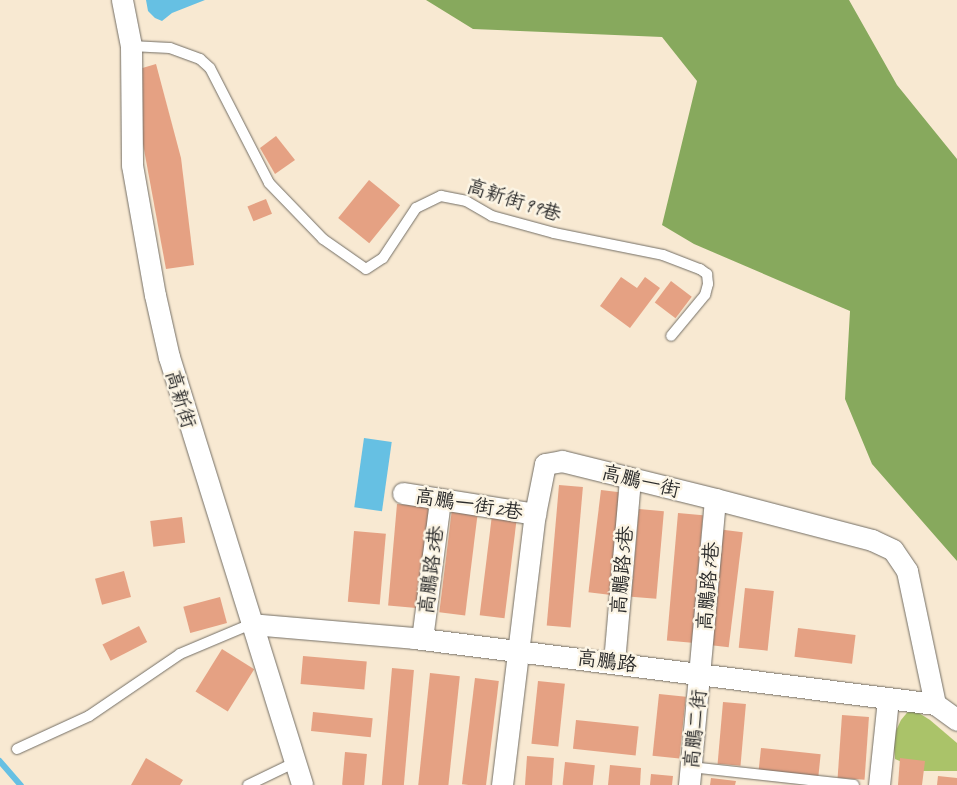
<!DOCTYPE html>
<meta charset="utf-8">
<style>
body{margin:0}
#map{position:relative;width:957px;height:785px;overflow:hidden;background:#f8e9d2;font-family:Caveat,"LXGW WenKai TC",sans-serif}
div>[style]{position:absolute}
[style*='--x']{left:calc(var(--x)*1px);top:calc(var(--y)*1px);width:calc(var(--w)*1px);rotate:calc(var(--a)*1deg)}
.green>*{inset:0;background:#aac369}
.forest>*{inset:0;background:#87a95d}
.water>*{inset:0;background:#66c0e3;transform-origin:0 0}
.stream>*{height:5.5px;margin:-2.75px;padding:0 2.75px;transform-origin:2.75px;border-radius:2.75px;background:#66c0e3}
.building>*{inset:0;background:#e5a183;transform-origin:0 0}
.roads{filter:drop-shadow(0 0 1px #736e65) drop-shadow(0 0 1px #736e65)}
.service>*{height:10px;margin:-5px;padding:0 5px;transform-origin:5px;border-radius:5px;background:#fff}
.minor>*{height:21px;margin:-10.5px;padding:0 10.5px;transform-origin:10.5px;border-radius:10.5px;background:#fff}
span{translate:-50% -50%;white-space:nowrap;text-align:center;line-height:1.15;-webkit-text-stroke:5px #fcf5e5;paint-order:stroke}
.street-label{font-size:20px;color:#2b2b2b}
</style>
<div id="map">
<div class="green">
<i style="clip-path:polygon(911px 708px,930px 720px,957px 743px,957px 771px,923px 771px,895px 759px,893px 737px,901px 720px)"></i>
</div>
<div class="forest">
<i style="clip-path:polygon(426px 0,849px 0,897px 85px,957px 159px,957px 561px,872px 464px,845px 399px,850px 311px,694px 244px,662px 225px,697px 81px,662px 37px,473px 29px)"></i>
</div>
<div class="water">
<i style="clip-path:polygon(146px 0,205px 0,172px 13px,162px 21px,155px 18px,148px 11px)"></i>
<i style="left:364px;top:438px;width:28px;height:70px;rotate:8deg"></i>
</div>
<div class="stream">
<i style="--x:0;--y:761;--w:32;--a:49"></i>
</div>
<div class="building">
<i style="clip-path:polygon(156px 64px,181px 158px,194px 265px,166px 269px,143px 144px,139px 69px)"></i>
<i style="clip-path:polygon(276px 136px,295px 160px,275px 174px,260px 148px)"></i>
<i style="left:369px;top:180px;width:40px;height:49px;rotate:39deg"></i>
<i style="left:266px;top:199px;width:16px;height:20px;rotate:68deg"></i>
<i style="clip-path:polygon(621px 277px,637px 288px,645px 277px,660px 288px,630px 328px,600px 306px)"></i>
<i style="left:671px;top:281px;width:26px;height:27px;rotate:37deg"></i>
<i style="left:559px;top:485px;width:24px;height:141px;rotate:5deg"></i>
<i style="left:601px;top:490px;width:25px;height:103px;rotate:7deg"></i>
<i style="left:397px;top:504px;width:34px;height:102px;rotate:5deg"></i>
<i style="left:452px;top:509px;width:26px;height:104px;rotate:7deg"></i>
<i style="left:639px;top:509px;width:25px;height:88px;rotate:5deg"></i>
<i style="left:678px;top:513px;width:25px;height:128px;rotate:5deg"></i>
<i style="left:492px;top:515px;width:25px;height:101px;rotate:7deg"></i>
<i style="left:182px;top:517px;width:26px;height:32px;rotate:83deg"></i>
<i style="left:717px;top:529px;width:26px;height:116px;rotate:7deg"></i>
<i style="left:354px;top:531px;width:32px;height:71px;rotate:5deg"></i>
<i style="left:124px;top:571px;width:27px;height:30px;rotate:75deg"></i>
<i style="left:745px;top:588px;width:29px;height:60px;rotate:6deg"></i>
<i style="left:220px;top:597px;width:27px;height:38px;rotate:75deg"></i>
<i style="left:139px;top:626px;width:18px;height:41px;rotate:63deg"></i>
<i style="left:798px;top:628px;width:58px;height:29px;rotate:7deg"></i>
<i style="left:222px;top:649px;width:38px;height:50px;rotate:32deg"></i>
<i style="left:303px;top:656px;width:64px;height:28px;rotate:5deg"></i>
<i style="left:392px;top:668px;width:22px;height:118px;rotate:5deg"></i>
<i style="left:430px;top:673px;width:30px;height:113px;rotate:6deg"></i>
<i style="left:475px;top:678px;width:24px;height:107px;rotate:7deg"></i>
<i style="left:538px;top:681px;width:27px;height:63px;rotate:6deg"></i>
<i style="left:659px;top:694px;width:27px;height:62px;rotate:6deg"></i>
<i style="left:723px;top:702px;width:23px;height:62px;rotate:5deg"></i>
<i style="left:313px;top:712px;width:60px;height:19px;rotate:6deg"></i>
<i style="left:842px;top:715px;width:27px;height:63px;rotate:4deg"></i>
<i style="left:576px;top:720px;width:63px;height:29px;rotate:6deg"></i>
<i style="left:761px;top:748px;width:60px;height:23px;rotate:6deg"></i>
<i style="left:345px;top:752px;width:22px;height:33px;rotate:5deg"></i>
<i style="left:527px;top:756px;width:27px;height:29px;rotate:4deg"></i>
<i style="clip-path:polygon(146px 758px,183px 780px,180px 785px,131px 785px)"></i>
<i style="clip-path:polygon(900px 758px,925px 761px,922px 785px,898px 785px)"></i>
<i style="left:565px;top:762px;width:30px;height:23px;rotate:6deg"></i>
<i style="clip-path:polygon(610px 765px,641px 768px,640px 785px,608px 785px)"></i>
<i style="clip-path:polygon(651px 774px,673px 776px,672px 785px,650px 785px)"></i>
<i style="clip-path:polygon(938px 776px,957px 778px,957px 785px,937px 785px)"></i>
<i style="clip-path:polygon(711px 778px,736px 781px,735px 785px,710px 785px)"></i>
</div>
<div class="roads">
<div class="service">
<i style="--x:131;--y:46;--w:39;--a:3"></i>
<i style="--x:170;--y:48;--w:32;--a:20"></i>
<i style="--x:200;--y:59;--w:13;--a:42"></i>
<i style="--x:210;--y:68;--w:129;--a:62.8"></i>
<i style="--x:269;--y:183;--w:78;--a:46"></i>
<i style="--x:323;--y:239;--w:52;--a:34.9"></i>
<i style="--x:366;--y:269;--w:20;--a:-33"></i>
<i style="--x:383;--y:258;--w:60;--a:-56.6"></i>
<i style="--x:416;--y:208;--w:28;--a:-26"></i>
<i style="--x:441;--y:196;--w:25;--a:11"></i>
<i style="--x:466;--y:201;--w:30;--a:30"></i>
<i style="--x:492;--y:216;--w:64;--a:15.3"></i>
<i style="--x:554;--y:233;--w:111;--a:11.4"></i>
<i style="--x:663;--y:255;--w:40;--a:21"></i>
<i style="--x:700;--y:269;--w:9;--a:36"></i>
<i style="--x:707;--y:274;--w:10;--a:84"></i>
<i style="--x:708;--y:284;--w:11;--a:105"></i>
<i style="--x:705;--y:295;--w:53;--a:129.7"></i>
<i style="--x:17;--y:749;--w:79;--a:-24.6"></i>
<i style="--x:89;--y:716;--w:110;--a:-34.3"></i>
<i style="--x:180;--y:654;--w:77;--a:-22.9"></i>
<i style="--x:691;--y:767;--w:164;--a:6.3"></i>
<i style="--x:248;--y:785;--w:51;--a:-25.6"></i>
</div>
<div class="minor">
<i style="--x:122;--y:0;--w:47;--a:78.9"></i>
<i style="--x:131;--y:46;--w:119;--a:89.5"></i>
<i style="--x:132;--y:165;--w:132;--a:80"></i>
<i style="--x:155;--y:295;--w:64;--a:77.3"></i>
<i style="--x:169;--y:357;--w:448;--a:72.7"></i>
<i style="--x:403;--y:493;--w:134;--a:9"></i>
<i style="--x:251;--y:624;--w:164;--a:4.9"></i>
<i style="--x:414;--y:638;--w:525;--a:7.22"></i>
<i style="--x:935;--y:704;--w:27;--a:36"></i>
<i style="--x:422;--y:639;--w:140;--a:-82.6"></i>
<i style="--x:614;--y:662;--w:184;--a:-85"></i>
<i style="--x:502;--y:785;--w:273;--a:-83.1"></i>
<i style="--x:535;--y:514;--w:51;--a:-78.7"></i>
<i style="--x:545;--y:464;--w:17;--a:-10"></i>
<i style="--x:562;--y:461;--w:158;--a:13.9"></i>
<i style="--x:715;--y:499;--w:162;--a:14.6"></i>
<i style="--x:872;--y:540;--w:23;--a:25"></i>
<i style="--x:893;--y:550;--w:25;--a:56"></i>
<i style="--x:907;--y:571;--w:136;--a:78.1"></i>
<i style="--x:689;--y:785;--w:287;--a:-84.8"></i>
<i style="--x:879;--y:785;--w:86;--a:-84"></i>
</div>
</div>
<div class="street-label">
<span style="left:514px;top:200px;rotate:18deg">高新街99巷</span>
<span style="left:181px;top:399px;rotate:73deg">高新街</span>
<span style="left:641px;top:481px;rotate:14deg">高鵬一街</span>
<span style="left:469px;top:504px;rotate:9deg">高鵬一街2巷</span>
<span style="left:431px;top:570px;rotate:-83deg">高鵬路3巷</span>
<span style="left:622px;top:570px;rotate:-85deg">高鵬路5巷</span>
<span style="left:708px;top:586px;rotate:-85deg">高鵬路7巷</span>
<span style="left:607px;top:661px;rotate:7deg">高鵬路</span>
<span style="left:695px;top:729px;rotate:-84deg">高鵬二街</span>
</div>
</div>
